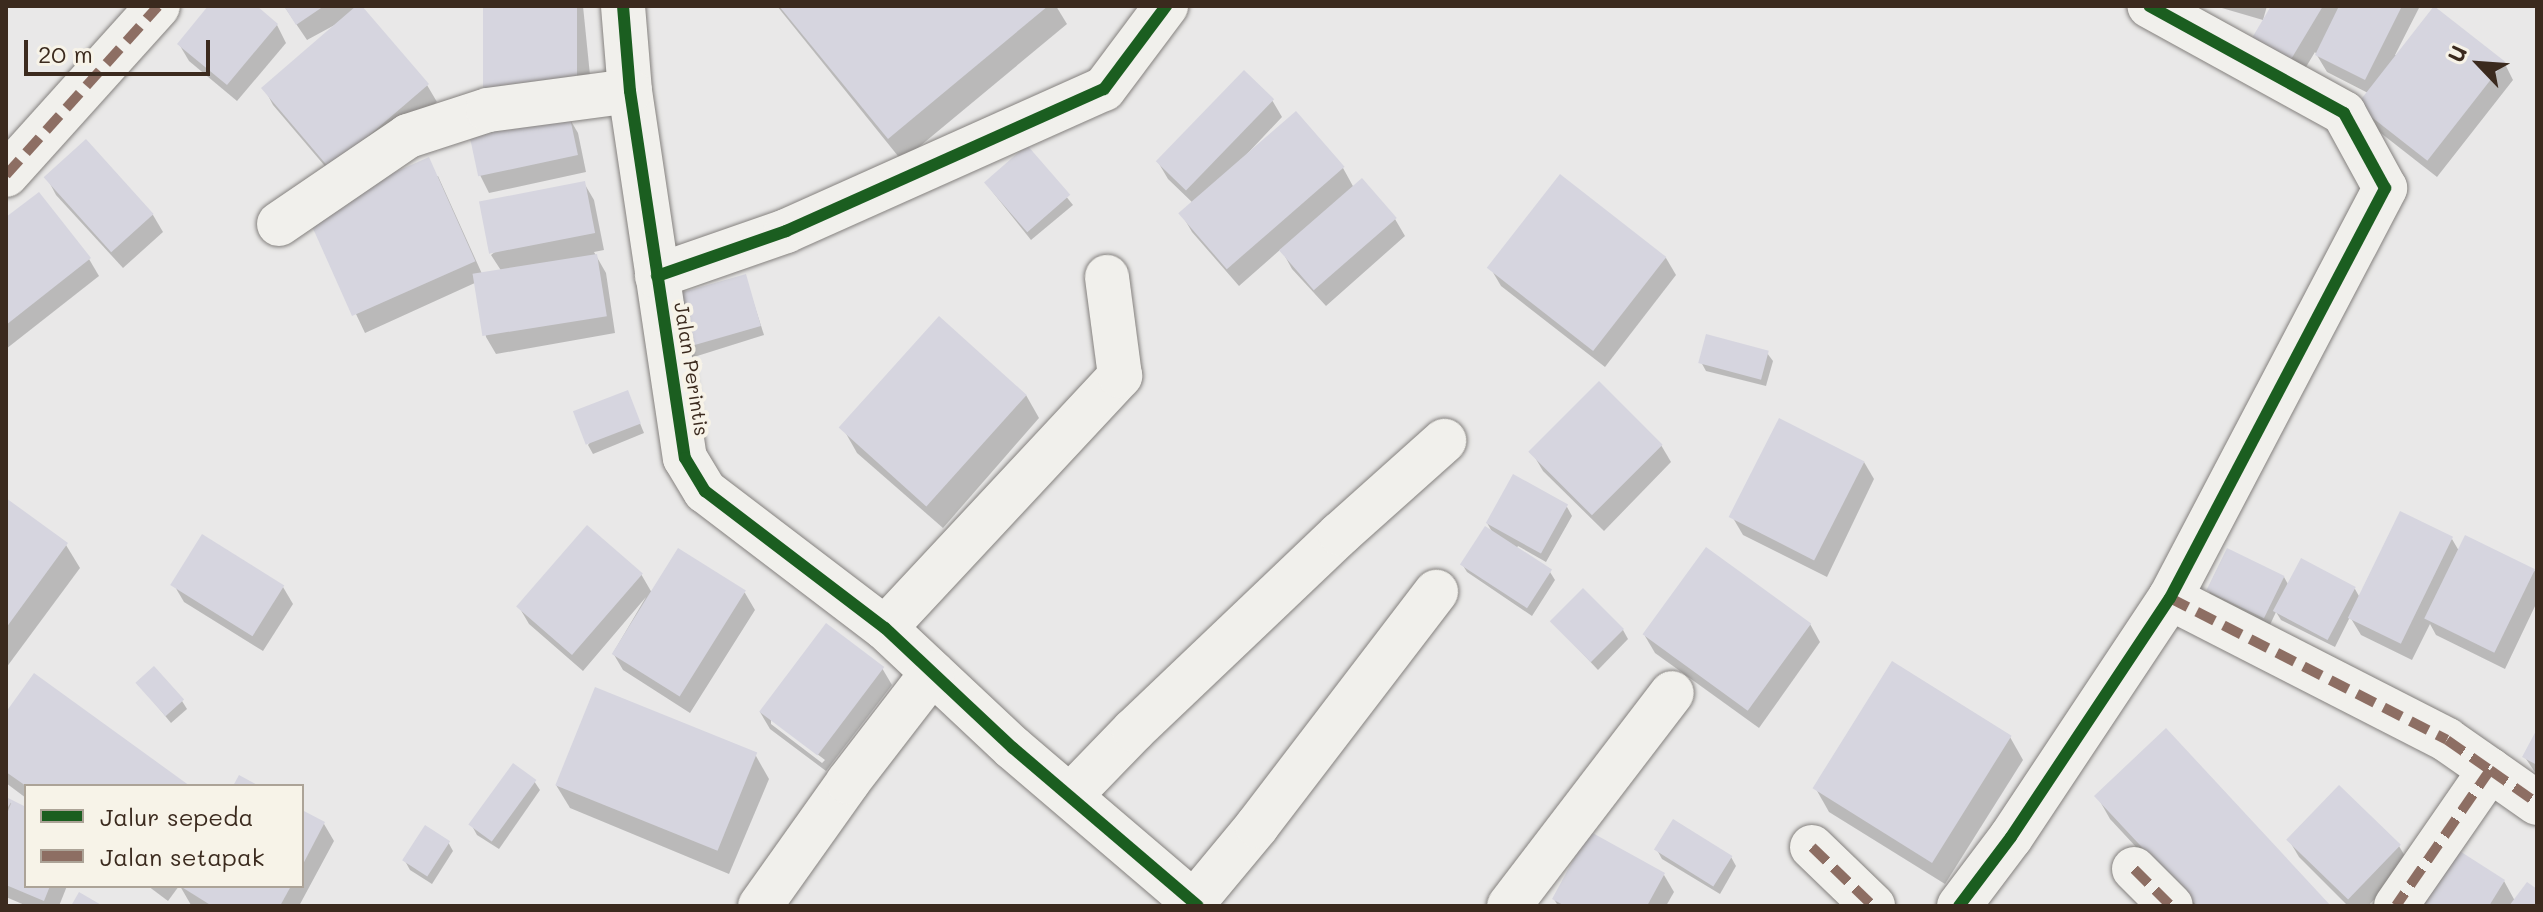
<!DOCTYPE html>
<style>
body{margin:0}
#map{position:relative;width:2543px;height:912px;overflow:hidden;background:#e9e8e8;font-family:Mali,sans-serif}
div>[style]{position:absolute}
[style*='--x']{left:calc(var(--x)*1px);top:calc(var(--y)*1px);width:calc(var(--w)*1px);rotate:calc(var(--a)*1deg)}
.shadow>*{inset:0;background:#0003}
.building>*{inset:0;background:#d6d5df;transform-origin:0 0}
.roads{filter:drop-shadow(0 0 2px #84817e) drop-shadow(0 0 2px #84817e)}
.minor>*{height:44px;margin:-22px;padding:0 22px;transform-origin:22px;border-radius:22px;background:#f1f0ec}
.quiet>*{height:10px;margin-top:-5px;transform-origin:0;background:repeating-linear-gradient(90deg,#8d6e63 0 20px,transparent 0 30px)}
.cycleway>*{height:12px;margin:-6px;padding:0 6px;transform-origin:6px;border-radius:6px;background:#1b5e20}
span{translate:-50% -50%;white-space:nowrap;text-align:center;line-height:1.15;-webkit-text-stroke:8px #f7f3e8;paint-order:stroke}
.street-label{font-size:20px;color:#3b2a1e}
.frame{position:absolute;inset:0;border:8px solid #3b2a1e;pointer-events:none}
.legend{position:absolute;left:24px;top:784px;width:280px;height:104px;box-sizing:border-box;background:#f7f3e8;border:2px solid #aca397;margin:0;padding:10px 14px;list-style:none;font-size:24px;color:#3b2a1e}
.legend li{display:flex;align-items:center;gap:16px;height:40px}
.legend b{width:40px;border:2px solid #aca397}
.north{position:absolute;left:2439px;top:24px;width:80px;height:80px;-webkit-text-stroke:6px #f7f3e8;paint-order:stroke;rotate:295deg;font-size:22px;font-weight:700;line-height:32px;text-align:center;color:#3b2a1e}
.north::after{content:'';display:block;margin:auto;width:28px;height:36px;background:#3b2a1e;clip-path:polygon(50% 0,100% 100%,50% 72%,0 100%)}
.scale{position:absolute;left:24px;top:40px;width:186px;height:36px;box-sizing:border-box;border:4px solid #3b2a1e;border-top:0;padding-left:10px;font-size:24px;line-height:28px;white-space:nowrap;color:#3b2a1e;-webkit-text-stroke:6px #f7f3e8;paint-order:stroke}
</style>
<div id="map">
<div class="shadow">
<i style="clip-path:polygon(211px 6px,254px 6px,277px 25px,286px 43px,237px 101px,189px 61px,179px 44px)"></i>
<i style="clip-path:polygon(284px 6px,360px 6px,427px 85px,437px 102px,341px 185px,273px 105px,264px 88px,342px 21px,307px 40px)"></i>
<i style="clip-path:polygon(485px 6px,583px 6px,592px 95px)"></i>
<i style="clip-path:polygon(777px 6px,1056px 6px,1067px 24px,902px 161px)"></i>
<i style="clip-path:polygon(2215px 6px,2267px 6px,2263px 20px)"></i>
<i style="clip-path:polygon(2273px 6px,2420px 6px,2395px 55px,2504px 62px,2513px 80px,2437px 177px,2368px 123px,2368px 93px,2327px 72px,2315px 52px,2297px 82px)"></i>
<i style="clip-path:polygon(1272px 100px,1282px 117px,1247px 154px,1249px 156px,1343px 168px,1354px 188px,1395px 219px,1405px 236px,1326px 306px,1292px 269px,1281px 249px,1239px 286px,1192px 232px,1182px 215px,1195px 205px,1168px 179px,1158px 162px)"></i>
<i style="clip-path:polygon(568px 116px,578px 133px,586px 172px,489px 193px,480px 175px)"></i>
<i style="clip-path:polygon(86px 142px,153px 215px,163px 232px,123px 268px,56px 195px,47px 178px)"></i>
<i style="clip-path:polygon(1027px 148px,1073px 205px,1031px 240px,991px 190px)"></i>
<i style="clip-path:polygon(438px 176px,483px 276px,502px 272px,491px 255px,584px 183px,594px 200px,604px 250px,594px 252px,606px 273px,615px 333px,496px 354px,486px 337px,477px 282px,365px 333px,309px 215px)"></i>
<i style="clip-path:polygon(6px 220px,89px 259px,99px 276px,6px 349px)"></i>
<i style="clip-path:polygon(1666px 258px,1676px 275px,1605px 367px,1501px 286px,1491px 269px)"></i>
<i style="clip-path:polygon(745px 276px,764px 335px,694px 357px,689px 348px)"></i>
<i style="clip-path:polygon(1767px 353px,1773px 361px,1766px 386px,1706px 371px,1701px 362px)"></i>
<i style="clip-path:polygon(627px 392px,644px 433px,593px 454px,588px 445px)"></i>
<i style="clip-path:polygon(1026px 395px,1039px 418px,943px 528px,857px 453px,844px 430px)"></i>
<i style="clip-path:polygon(1661px 445px,1671px 462px,1604px 531px,1543px 471px,1533px 454px)"></i>
<i style="clip-path:polygon(1864px 462px,1874px 479px,1827px 577px,1743px 535px,1733px 518px)"></i>
<i style="clip-path:polygon(6px 500px,66px 545px,80px 568px,6px 668px)"></i>
<i style="clip-path:polygon(1567px 507px,1572px 516px,1546px 562px,1518px 546px,1516px 549px,1550px 572px,1555px 580px,1532px 616px,1467px 572px,1462px 564px,1494px 535px,1487px 523px)"></i>
<i style="clip-path:polygon(2452px 539px,2459px 551px,2534px 570px,2537px 575px,2537px 602px,2505px 669px,2436px 635px,2430px 624px,2412px 660px,2361px 635px,2350px 617px,2335px 647px,2281px 620px,2276px 612px,2269px 627px,2213px 599px,2208px 590px,2284px 577px,2289px 586px,2355px 589px,2360px 598px)"></i>
<i style="clip-path:polygon(679px 551px,745px 593px,755px 610px,690px 713px,623px 670px,613px 653px,646px 597px,583px 671px,529px 624px,519px 607px,641px 574px,652px 593px)"></i>
<i style="clip-path:polygon(174px 585px,283px 587px,293px 604px,263px 651px,184px 602px)"></i>
<i style="clip-path:polygon(1553px 622px,1623px 630px,1628px 639px,1598px 670px)"></i>
<i style="clip-path:polygon(1810px 624px,1820px 642px,1759px 728px,1655px 653px,1645px 636px)"></i>
<i style="clip-path:polygon(evenodd,882px 668px,892px 685px,826px 771px,770px 729px,760px 712px,882px 668px,771px 719px,825px 760px,822px 763px,771px 724px,771px 719px)"></i>
<i style="clip-path:polygon(138px 683px,182px 701px,187px 709px,171px 723px)"></i>
<i style="clip-path:polygon(6px 715px,187px 786px,26px 786px,26px 798px,6px 783px)"></i>
<i style="clip-path:polygon(2537px 733px,2537px 775px,2524px 756px)"></i>
<i style="clip-path:polygon(2010px 737px,2023px 760px,1945px 884px,1829px 812px,1816px 789px)"></i>
<i style="clip-path:polygon(756px 756px,769px 779px,729px 874px,570px 808px,556px 785px)"></i>
<i style="clip-path:polygon(534px 781px,540px 790px,499px 849px,477px 835px,472px 826px)"></i>
<i style="clip-path:polygon(2097px 796px,2329px 906px,2191px 906px,2110px 819px)"></i>
<i style="clip-path:polygon(6px 800px,26px 810px,26px 886px,67px 886px,59px 906px,27px 906px,6px 897px)"></i>
<i style="clip-path:polygon(302px 812px,324px 824px,334px 841px,299px 906px,191px 905px,180px 886px,302px 886px)"></i>
<i style="clip-path:polygon(2289px 840px,2399px 846px,2409px 863px,2368px 906px,2348px 906px,2299px 857px)"></i>
<i style="clip-path:polygon(448px 842px,453px 851px,432px 884px,410px 870px,405px 861px)"></i>
<i style="clip-path:polygon(1657px 850px,1731px 857px,1736px 866px,1720px 894px,1662px 859px)"></i>
<i style="clip-path:polygon(1664px 875px,1674px 892px,1666px 906px,1558px 906px,1554px 899px)"></i>
<i style="clip-path:polygon(2504px 881px,2515px 901px,2537px 892px,2537px 906px,2421px 906px)"></i>
<i style="clip-path:polygon(148px 886px,179px 886px,168px 901px)"></i>
</div>
<div class="building">
<i style="clip-path:polygon(208px 6px,257px 6px,278px 24px,227px 85px,177px 44px)"></i>
<i style="clip-path:polygon(284px 6px,324px 6px,296px 25px)"></i>
<i style="clip-path:polygon(356px 6px,362px 6px,429px 84px,330px 169px,261px 88px)"></i>
<i style="left:483px;top:6px;width:94px;height:82px"></i>
<i style="clip-path:polygon(779px 6px,1048px 6px,888px 139px)"></i>
<i style="clip-path:polygon(2271px 6px,2323px 6px,2287px 66px,2249px 43px)"></i>
<i style="clip-path:polygon(2339px 6px,2402px 6px,2365px 80px,2315px 55px)"></i>
<i style="left:2434px;top:6px;width:90px;height:126px;rotate:38deg"></i>
<i style="left:1244px;top:70px;width:42px;height:127px;rotate:44deg"></i>
<i style="left:1296px;top:111px;width:74px;height:156px;rotate:49deg"></i>
<i style="left:569px;top:113px;width:43px;height:102px;rotate:78deg"></i>
<i style="left:86px;top:139px;width:101px;height:57px;rotate:48deg"></i>
<i style="left:1027px;top:145px;width:66px;height:57px;rotate:49deg"></i>
<i style="left:429px;top:157px;width:114px;height:135px;rotate:66deg"></i>
<i style="left:1560px;top:174px;width:135px;height:119px;rotate:38deg"></i>
<i style="left:1362px;top:178px;width:53px;height:110px;rotate:49deg"></i>
<i style="left:585px;top:181px;width:53px;height:108px;rotate:79deg"></i>
<i style="clip-path:polygon(39px 192px,91px 258px,6px 325px,6px 217px)"></i>
<i style="left:597px;top:254px;width:63px;height:126px;rotate:81deg"></i>
<i style="left:746px;top:274px;width:54px;height:77px;rotate:74deg"></i>
<i style="left:939px;top:316px;width:118px;height:150px;rotate:42deg"></i>
<i style="left:1706px;top:334px;width:65px;height:30px;rotate:15deg"></i>
<i style="left:1599px;top:381px;width:90px;height:100px;rotate:45deg"></i>
<i style="left:628px;top:390px;width:36px;height:59px;rotate:69deg"></i>
<i style="left:1779px;top:418px;width:96px;height:111px;rotate:27deg"></i>
<i style="left:1513px;top:474px;width:63px;height:56px;rotate:29deg"></i>
<i style="clip-path:polygon(6px 498px,68px 543px,6px 628px)"></i>
<i style="left:2400px;top:511px;width:59px;height:119px;rotate:26deg"></i>
<i style="left:587px;top:525px;width:74px;height:108px;rotate:41deg"></i>
<i style="left:1485px;top:526px;width:80px;height:46px;rotate:33deg"></i>
<i style="left:202px;top:534px;width:97px;height:60px;rotate:32deg"></i>
<i style="left:2465px;top:535px;width:78px;height:93px;rotate:26deg"></i>
<i style="left:1706px;top:547px;width:130px;height:108px;rotate:36deg"></i>
<i style="left:678px;top:548px;width:80px;height:125px;rotate:32deg"></i>
<i style="left:2227px;top:548px;width:64px;height:47px;rotate:26deg"></i>
<i style="left:2301px;top:558px;width:62px;height:60px;rotate:28deg"></i>
<i style="left:1583px;top:588px;width:58px;height:47px;rotate:45deg"></i>
<i style="left:826px;top:623px;width:73px;height:111px;rotate:37deg"></i>
<i style="left:1892px;top:661px;width:141px;height:150px;rotate:32deg"></i>
<i style="left:154px;top:666px;width:45px;height:25px;rotate:48deg"></i>
<i style="clip-path:polygon(34px 673px,190px 786px,26px 786px,6px 772px,6px 712px)"></i>
<i style="left:595px;top:687px;width:175px;height:106px;rotate:22deg"></i>
<i style="clip-path:polygon(2166px 728px,2331px 906px,2197px 906px,2094px 796px)"></i>
<i style="clip-path:polygon(2537px 729px,2537px 765px,2522px 757px)"></i>
<i style="left:513px;top:763px;width:29px;height:76px;rotate:36deg"></i>
<i style="clip-path:polygon(239px 775px,259px 786px,233px 786px)"></i>
<i style="left:2339px;top:785px;width:86px;height:76px;rotate:44deg"></i>
<i style="clip-path:polygon(6px 797px,26px 807px,26px 886px,50px 886px,44px 901px,6px 885px,6px 816px,12px 801px,6px 810px)"></i>
<i style="clip-path:polygon(302px 810px,325px 822px,302px 866px)"></i>
<i style="left:1673px;top:819px;width:70px;height:36px;rotate:32deg"></i>
<i style="left:425px;top:825px;width:30px;height:42px;rotate:33deg"></i>
<i style="clip-path:polygon(1589px 831px,1665px 873px,1647px 906px,1565px 906px,1552px 899px)"></i>
<i style="clip-path:polygon(2455px 848px,2505px 880px,2489px 906px,2419px 906px)"></i>
<i style="clip-path:polygon(2527px 882px,2537px 889px,2537px 906px,2509px 906px)"></i>
<i style="clip-path:polygon(180px 886px,291px 886px,280px 906px,212px 906px)"></i>
<i style="clip-path:polygon(79px 892px,103px 906px,71px 906px)"></i>
</div>
<div class="roads">
<div class="minor">
<i style="--x:623;--y:6;--w:85;--a:85.3"></i>
<i style="--x:630;--y:91;--w:371;--a:81.5"></i>
<i style="--x:685;--y:458;--w:39;--a:59"></i>
<i style="--x:705;--y:491;--w:226;--a:37.3"></i>
<i style="--x:885;--y:628;--w:175;--a:43.2"></i>
<i style="--x:1013;--y:748;--w:243;--a:40.5"></i>
<i style="--x:6;--y:175;--w:227;--a:-48"></i>
<i style="--x:279;--y:224;--w:156;--a:-34.3"></i>
<i style="--x:408;--y:136;--w:84;--a:-18"></i>
<i style="--x:488;--y:110;--w:143;--a:-7.6"></i>
<i style="--x:657;--y:276;--w:137;--a:-19.2"></i>
<i style="--x:786;--y:231;--w:348;--a:-24.1"></i>
<i style="--x:1104;--y:89;--w:104;--a:-53.2"></i>
<i style="--x:2170;--y:598;--w:311;--a:27.1"></i>
<i style="--x:2447;--y:740;--w:52;--a:34.9"></i>
<i style="--x:2490;--y:770;--w:165;--a:124.7"></i>
<i style="--x:885;--y:628;--w:345;--a:-47"></i>
<i style="--x:1120;--y:376;--w:100;--a:-97.5"></i>
<i style="--x:2490;--y:770;--w:57;--a:35.1"></i>
<i style="--x:1070;--y:796;--w:92;--a:-45.9"></i>
<i style="--x:1134;--y:730;--w:284;--a:-43.6"></i>
<i style="--x:1340;--y:534;--w:140;--a:-41.8"></i>
<i style="--x:1812;--y:847;--w:85;--a:44"></i>
<i style="--x:2134;--y:869;--w:52;--a:45"></i>
<i style="--x:1194;--y:902;--w:99;--a:-50.3"></i>
<i style="--x:1257;--y:826;--w:295;--a:-52.6"></i>
<i style="--x:760;--y:906;--w:152;--a:-54.6"></i>
<i style="--x:848;--y:782;--w:138;--a:-52.4"></i>
<i style="--x:1509;--y:906;--w:268;--a:-52.6"></i>
<i style="--x:1959;--y:906;--w:86;--a:-53"></i>
<i style="--x:2011;--y:837;--w:287;--a:-56.4"></i>
<i style="--x:2170;--y:598;--w:463;--a:-62.3"></i>
<i style="--x:2385;--y:188;--w:85;--a:-118.7"></i>
<i style="--x:2344;--y:113;--w:222;--a:-151.2"></i>
</div>
</div>
<div class="quiet">
<i style="--x:6;--y:175;--w:227;--a:-48"></i>
<i style="--x:2170;--y:598;--w:311;--a:27.1"></i>
<i style="--x:2447;--y:740;--w:52;--a:34.9"></i>
<i style="--x:2490;--y:770;--w:165;--a:124.7"></i>
<i style="--x:2490;--y:770;--w:57;--a:35.1"></i>
<i style="--x:1812;--y:847;--w:85;--a:44"></i>
<i style="--x:2134;--y:869;--w:52;--a:45"></i>
</div>
<div class="cycleway">
<i style="--x:623;--y:6;--w:85;--a:85.3"></i>
<i style="--x:630;--y:91;--w:371;--a:81.5"></i>
<i style="--x:685;--y:458;--w:39;--a:59"></i>
<i style="--x:705;--y:491;--w:226;--a:37.3"></i>
<i style="--x:885;--y:628;--w:175;--a:43.2"></i>
<i style="--x:1013;--y:748;--w:243;--a:40.5"></i>
<i style="--x:657;--y:276;--w:137;--a:-19.2"></i>
<i style="--x:786;--y:231;--w:348;--a:-24.1"></i>
<i style="--x:1104;--y:89;--w:104;--a:-53.2"></i>
<i style="--x:1959;--y:906;--w:86;--a:-53"></i>
<i style="--x:2011;--y:837;--w:287;--a:-56.4"></i>
<i style="--x:2170;--y:598;--w:463;--a:-62.3"></i>
<i style="--x:2385;--y:188;--w:85;--a:-118.7"></i>
<i style="--x:2344;--y:113;--w:222;--a:-151.2"></i>
</div>
<div class="street-label">
<span style="left:692px;top:369px;rotate:81deg">Jalan Perintis</span>
</div>
<div class="frame"></div>
<ul class="legend">
<li><b style="height:10px;background:#1b5e20"></b>Jalur sepeda</li>
<li><b style="height:10px;background:#8d6e63"></b>Jalan setapak</li>
</ul>
<div class="north">U</div>
<div class="scale">20 m</div>
</div>
